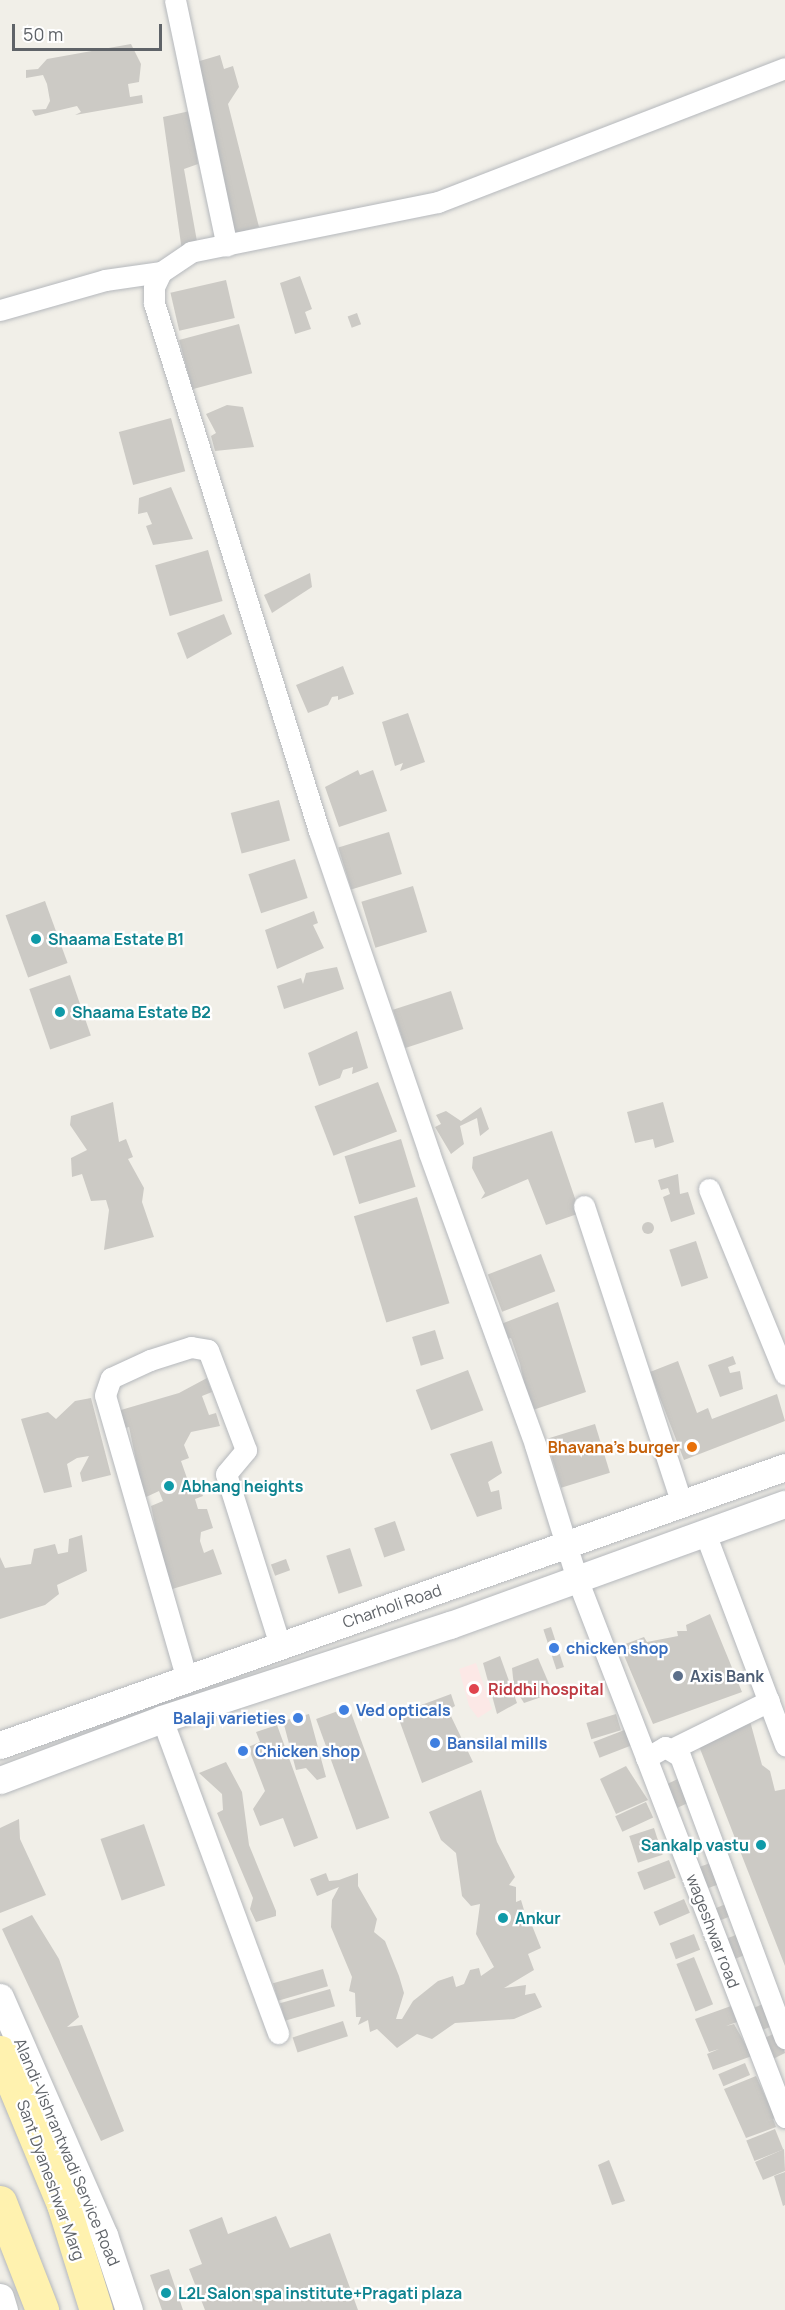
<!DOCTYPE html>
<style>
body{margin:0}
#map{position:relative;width:785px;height:2310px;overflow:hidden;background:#f1efe8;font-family:Manrope,sans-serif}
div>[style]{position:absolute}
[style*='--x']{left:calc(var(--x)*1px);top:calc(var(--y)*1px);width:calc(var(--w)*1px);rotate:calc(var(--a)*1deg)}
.medical>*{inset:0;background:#fce8e6}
.building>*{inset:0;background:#cccac5;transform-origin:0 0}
.round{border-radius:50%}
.roads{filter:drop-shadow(0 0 2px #b5b8bc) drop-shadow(0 0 2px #b5b8bc)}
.minor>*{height:21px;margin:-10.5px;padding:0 10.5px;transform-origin:10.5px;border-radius:10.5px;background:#fff}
.tertiary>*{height:27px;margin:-13.5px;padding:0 13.5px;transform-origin:13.5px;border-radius:13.5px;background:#fff}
.primary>*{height:33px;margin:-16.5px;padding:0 16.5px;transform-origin:16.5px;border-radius:16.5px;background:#fff2af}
.dots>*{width:16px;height:16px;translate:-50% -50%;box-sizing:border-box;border:3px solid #fff;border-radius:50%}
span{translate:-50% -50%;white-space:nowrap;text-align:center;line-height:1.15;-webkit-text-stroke:4.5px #fff;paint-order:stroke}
.culture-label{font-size:16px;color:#0d838f;font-weight:700}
.left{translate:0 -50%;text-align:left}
.right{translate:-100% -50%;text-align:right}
.food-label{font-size:16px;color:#c56008;font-weight:700}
.street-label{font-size:16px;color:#5f6368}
.shop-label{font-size:16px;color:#366cbe;font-weight:700}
.service-label{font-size:16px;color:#4e5e75;font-weight:700}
.health-label{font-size:16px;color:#be3a42;font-weight:700}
.scale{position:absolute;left:12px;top:24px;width:150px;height:27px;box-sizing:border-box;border:3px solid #5f6368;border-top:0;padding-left:8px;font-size:18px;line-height:21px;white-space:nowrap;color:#5f6368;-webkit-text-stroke:4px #fff;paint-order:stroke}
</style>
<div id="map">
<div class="medical">
<i style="clip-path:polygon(476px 1663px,492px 1709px,478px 1718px,469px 1706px,459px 1669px)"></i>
</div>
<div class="building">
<i style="clip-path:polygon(131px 44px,141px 64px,139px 82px,128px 84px,130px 97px,142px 95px,143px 103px,75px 115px,81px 112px,77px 106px,35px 116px,32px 110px,46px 109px,50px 101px,47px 84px,43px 75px,26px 78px,26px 70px,38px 69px,47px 59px)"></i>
<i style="clip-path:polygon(220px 55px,224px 69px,233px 66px,239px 87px,228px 104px,259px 227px,226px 236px,193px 63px)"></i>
<i style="clip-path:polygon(190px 111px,198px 164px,184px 169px,198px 247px,182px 251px,163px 117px)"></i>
<i style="clip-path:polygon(300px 276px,312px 309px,305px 312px,311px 329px,295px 334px,280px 283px)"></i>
<i style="left:226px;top:280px;width:39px;height:57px;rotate:77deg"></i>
<i style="left:357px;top:313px;width:12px;height:10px;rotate:70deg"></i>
<i style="left:239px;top:324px;width:51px;height:62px;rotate:75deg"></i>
<i style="clip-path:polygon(227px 405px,243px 407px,254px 447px,215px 451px,211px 436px,216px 433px,206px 414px)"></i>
<i style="left:171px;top:418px;width:55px;height:54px;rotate:75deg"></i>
<i style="clip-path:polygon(171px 487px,193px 539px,153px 545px,146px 526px,152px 524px,147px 512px,138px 514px,139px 498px)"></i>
<i style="left:208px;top:550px;width:53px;height:55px;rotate:74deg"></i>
<i style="clip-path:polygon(310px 573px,312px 587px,272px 613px,264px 595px)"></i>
<i style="clip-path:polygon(224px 614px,232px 634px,187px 659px,177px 633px)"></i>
<i style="clip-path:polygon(343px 666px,354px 694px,338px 700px,338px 696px,332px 697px,328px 705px,308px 713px,296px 685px)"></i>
<i style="clip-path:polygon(408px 713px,425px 762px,400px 771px,403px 763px,395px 766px,382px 722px)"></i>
<i style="clip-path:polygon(358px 770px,360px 775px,373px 770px,387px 811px,339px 827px,325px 787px)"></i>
<i style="left:279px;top:800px;width:42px;height:50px;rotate:75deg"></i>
<i style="left:389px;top:832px;width:44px;height:53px;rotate:73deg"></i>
<i style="left:295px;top:859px;width:41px;height:49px;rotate:72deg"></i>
<i style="left:413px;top:886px;width:48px;height:54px;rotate:73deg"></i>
<i style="left:45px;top:901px;width:66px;height:42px;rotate:70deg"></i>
<i style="clip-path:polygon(314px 911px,318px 923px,313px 925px,324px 948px,277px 969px,265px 930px)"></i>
<i style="clip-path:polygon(337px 967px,344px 989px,284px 1009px,277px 986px,301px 978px,303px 984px,306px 973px)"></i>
<i style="left:70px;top:975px;width:64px;height:43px;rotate:71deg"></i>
<i style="left:451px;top:991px;width:40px;height:61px;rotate:72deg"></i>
<i style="clip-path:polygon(357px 1031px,368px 1068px,352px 1074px,353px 1067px,343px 1070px,340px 1078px,319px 1086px,308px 1053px)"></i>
<i style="left:378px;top:1082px;width:53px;height:68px;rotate:69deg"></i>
<i style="clip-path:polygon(113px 1102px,119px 1142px,126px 1139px,133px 1157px,128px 1159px,144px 1188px,142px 1202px,154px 1237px,104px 1250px,109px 1210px,106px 1200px,91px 1201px,82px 1174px,72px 1177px,71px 1158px,87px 1150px,70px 1125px,71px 1116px)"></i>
<i style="clip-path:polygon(663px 1102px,674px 1142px,655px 1148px,653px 1139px,635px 1143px,627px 1112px)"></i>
<i style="clip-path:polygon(481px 1107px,489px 1129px,480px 1136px,477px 1118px,460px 1126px,464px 1144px,451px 1154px,435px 1127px,441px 1124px,436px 1115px,446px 1111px,461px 1121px)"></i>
<i style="clip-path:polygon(552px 1131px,580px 1213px,546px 1225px,528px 1179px,481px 1199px,485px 1193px,472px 1168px,473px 1157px)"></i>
<i style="left:401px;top:1139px;width:50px;height:59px;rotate:73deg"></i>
<i style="clip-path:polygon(678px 1174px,680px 1194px,688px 1192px,695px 1214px,671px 1222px,663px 1197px,670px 1194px,668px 1188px,661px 1190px,658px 1180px)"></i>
<i style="left:417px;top:1197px;width:111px;height:66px;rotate:73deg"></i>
<i class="round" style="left:642px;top:1222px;width:12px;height:12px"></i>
<i style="left:696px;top:1241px;width:39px;height:28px;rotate:72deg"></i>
<i style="left:541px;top:1254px;width:40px;height:57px;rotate:69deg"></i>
<i style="clip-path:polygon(558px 1302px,586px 1392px,530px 1411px,520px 1364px,511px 1338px,504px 1340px,501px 1324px)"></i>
<i style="left:435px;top:1330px;width:30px;height:24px;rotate:73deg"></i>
<i style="clip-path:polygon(733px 1356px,736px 1364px,728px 1367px,730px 1373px,740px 1371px,743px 1389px,720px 1397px,708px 1365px)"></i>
<i style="clip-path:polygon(678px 1361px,697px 1413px,708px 1408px,712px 1419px,777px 1394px,785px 1421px,684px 1460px,650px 1372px)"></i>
<i style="left:468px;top:1370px;width:43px;height:56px;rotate:69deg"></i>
<i style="clip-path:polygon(207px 1378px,212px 1392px,202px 1396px,209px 1415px,216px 1413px,220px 1426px,191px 1432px,184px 1445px,189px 1458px,181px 1461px,188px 1481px,196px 1478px,203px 1496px,195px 1499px,198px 1509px,207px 1509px,213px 1528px,201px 1532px,200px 1541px,204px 1553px,213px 1549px,222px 1574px,169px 1590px,151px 1506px,163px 1501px,159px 1491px,144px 1498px,129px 1427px,119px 1430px,114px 1412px,179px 1393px)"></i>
<i style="clip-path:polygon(91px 1398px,111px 1475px,82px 1482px,80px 1473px,89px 1456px,77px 1458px,67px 1464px,72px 1487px,44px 1493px,21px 1419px,48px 1412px,56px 1419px,75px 1401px)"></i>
<i style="left:595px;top:1424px;width:51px;height:51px;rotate:73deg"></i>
<i style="clip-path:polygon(492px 1441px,502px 1473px,488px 1482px,491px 1492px,499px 1490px,502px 1509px,477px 1517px,450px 1454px)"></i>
<i style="left:395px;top:1521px;width:31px;height:22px;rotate:71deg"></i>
<i style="clip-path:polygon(82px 1535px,87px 1571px,57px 1585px,59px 1594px,45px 1605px,0 1619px,0 1557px,5px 1568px,31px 1564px,34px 1549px,55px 1544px,58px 1554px,68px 1552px,69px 1539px)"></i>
<i style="left:350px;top:1548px;width:40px;height:25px;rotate:72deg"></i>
<i style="left:286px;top:1559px;width:12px;height:16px;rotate:70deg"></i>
<i style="clip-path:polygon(710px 1614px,742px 1692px,653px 1724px,620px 1646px,644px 1637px,647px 1642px,678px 1636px,677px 1631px,687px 1631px,686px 1625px)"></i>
<i style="left:551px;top:1627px;width:42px;height:8px;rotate:72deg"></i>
<i style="clip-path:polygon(500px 1656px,517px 1703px,497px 1714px,483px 1663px)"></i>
<i style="clip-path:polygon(538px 1658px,553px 1693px,524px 1703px,514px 1687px,512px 1668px)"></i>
<i style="clip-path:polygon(451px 1694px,455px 1706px,448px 1710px,473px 1762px,422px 1783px,397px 1714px)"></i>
<i style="left:349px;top:1707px;width:118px;height:35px;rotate:70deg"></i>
<i style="clip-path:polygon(309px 1714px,326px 1777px,317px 1780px,306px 1768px,296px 1770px,283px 1721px)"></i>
<i style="left:616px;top:1714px;width:17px;height:31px;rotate:73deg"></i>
<i style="clip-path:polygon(750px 1721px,762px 1765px,770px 1771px,775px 1791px,785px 1789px,785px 1966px,697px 1741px)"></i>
<i style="clip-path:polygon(277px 1725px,318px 1838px,294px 1847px,283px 1818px,260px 1826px,253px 1809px,265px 1791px,248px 1747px,260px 1742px,256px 1732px)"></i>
<i style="left:627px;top:1729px;width:17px;height:36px;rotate:69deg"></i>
<i style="clip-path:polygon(226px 1762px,242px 1792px,249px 1845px,276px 1911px,276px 1916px,256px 1922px,250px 1909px,253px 1898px,217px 1813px,223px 1810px,222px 1794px,199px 1773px)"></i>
<i style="clip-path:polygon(626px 1766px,648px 1800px,616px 1814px,600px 1779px)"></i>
<i style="left:680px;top:1778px;width:26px;height:19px;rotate:65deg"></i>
<i style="clip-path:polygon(481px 1790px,497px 1842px,515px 1877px,509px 1885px,516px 1887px,516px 1902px,521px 1900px,524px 1910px,514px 1917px,527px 1913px,541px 1948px,528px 1954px,534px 1970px,504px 1988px,526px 1985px,525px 1995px,535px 1993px,542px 2007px,514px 2019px,455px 2023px,432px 2039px,417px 2034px,397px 2048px,377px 2029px,370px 2032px,368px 2020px,358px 2025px,361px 2017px,356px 2017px,355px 1993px,349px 1991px,352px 1977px,331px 1927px,332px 1900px,339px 1887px,317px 1896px,310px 1879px,326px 1873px,329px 1881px,339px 1880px,358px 1873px,358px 1886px,377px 1919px,374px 1932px,385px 1941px,399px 1976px,404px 1993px,396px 2019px,402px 2019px,413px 2001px,438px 1981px,453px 1976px,456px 1987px,464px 1984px,470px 1970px,479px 1968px,481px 1976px,494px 1967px,476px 1934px,480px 1904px,471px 1906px,462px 1896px,456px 1853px,441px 1840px,429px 1812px)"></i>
<i style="left:646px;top:1802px;width:17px;height:34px;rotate:65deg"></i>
<i style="clip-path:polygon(19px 1819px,20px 1839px,46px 1895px,0 1913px,0 1828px)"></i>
<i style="left:144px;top:1824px;width:65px;height:46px;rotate:71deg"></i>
<i style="left:654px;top:1828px;width:28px;height:26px;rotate:72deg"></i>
<i style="left:669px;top:1860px;width:19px;height:34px;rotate:69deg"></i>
<i style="left:713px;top:1862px;width:23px;height:19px;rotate:70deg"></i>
<i style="left:684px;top:1899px;width:15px;height:33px;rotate:67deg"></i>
<i style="left:728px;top:1903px;width:13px;height:18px;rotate:67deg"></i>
<i style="clip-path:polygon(32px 1915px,59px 1959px,79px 2017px,67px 2027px,82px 2025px,124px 2131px,101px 2141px,2px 1929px)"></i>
<i style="left:741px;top:1933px;width:22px;height:18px;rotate:69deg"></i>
<i style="left:694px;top:1934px;width:17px;height:26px;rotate:69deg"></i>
<i style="left:694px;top:1957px;width:51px;height:19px;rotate:68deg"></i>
<i style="left:323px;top:1969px;width:18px;height:52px;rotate:74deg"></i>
<i style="left:330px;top:1989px;width:18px;height:52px;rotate:74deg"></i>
<i style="clip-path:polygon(765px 2003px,772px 2026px,758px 2032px,749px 2010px)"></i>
<i style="clip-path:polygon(731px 2006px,737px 2022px,726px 2026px,734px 2024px,752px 2056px,713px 2070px,707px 2054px,719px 2049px,709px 2052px,695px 2019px)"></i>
<i style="left:343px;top:2021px;width:16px;height:53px;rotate:72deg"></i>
<i style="clip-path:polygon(778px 2032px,785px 2053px,769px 2061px,762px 2039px)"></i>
<i style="left:745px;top:2063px;width:13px;height:29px;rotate:67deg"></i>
<i style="clip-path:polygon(756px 2076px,775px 2118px,766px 2122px,773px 2119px,776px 2127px,746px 2138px,724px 2089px)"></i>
<i style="left:775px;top:2129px;width:22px;height:31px;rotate:68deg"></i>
<i style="clip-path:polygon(784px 2149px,785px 2171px,763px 2180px,755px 2162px)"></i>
<i style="clip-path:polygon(609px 2160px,625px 2201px,612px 2205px,598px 2165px)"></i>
<i style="clip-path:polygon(785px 2172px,785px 2205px,783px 2206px,774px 2176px)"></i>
<i style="clip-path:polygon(276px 2216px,290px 2248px,330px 2233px,358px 2310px,205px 2310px,189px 2269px,202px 2264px,189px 2230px,222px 2217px,228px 2234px)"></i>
<i style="clip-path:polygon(169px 2269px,183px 2310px,162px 2310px,150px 2275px)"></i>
</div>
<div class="roads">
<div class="minor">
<i style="--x:175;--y:0;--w:251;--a:78.1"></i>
<i style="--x:785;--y:68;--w:372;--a:158.9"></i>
<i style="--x:438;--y:202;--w:252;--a:168.6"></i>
<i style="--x:191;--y:252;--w:36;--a:146"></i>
<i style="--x:161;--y:272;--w:17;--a:115"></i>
<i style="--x:154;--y:287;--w:16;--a:90"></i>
<i style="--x:154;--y:303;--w:553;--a:72.65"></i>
<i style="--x:319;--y:831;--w:340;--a:71.1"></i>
<i style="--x:429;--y:1153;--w:311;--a:70"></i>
<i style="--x:535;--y:1445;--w:137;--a:72.6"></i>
<i style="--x:576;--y:1576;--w:580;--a:68.88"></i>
<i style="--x:0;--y:310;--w:109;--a:-15.9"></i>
<i style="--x:105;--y:280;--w:57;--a:-8.1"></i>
<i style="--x:709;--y:1189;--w:200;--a:67.7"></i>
<i style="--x:584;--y:1206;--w:314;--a:71.8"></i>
<i style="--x:705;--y:1533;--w:227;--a:69.3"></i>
<i style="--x:186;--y:1676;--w:292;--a:-106.1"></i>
<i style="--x:105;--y:1395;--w:18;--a:-71"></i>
<i style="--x:111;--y:1378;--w:43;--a:-24.8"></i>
<i style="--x:150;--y:1360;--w:43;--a:-17.6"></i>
<i style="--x:191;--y:1347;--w:17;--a:10"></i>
<i style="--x:208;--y:1350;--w:107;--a:69.2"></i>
<i style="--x:246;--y:1450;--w:31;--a:130"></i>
<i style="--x:226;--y:1474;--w:179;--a:72.5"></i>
<i style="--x:162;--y:1719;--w:335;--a:69.7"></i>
<i style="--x:674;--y:1748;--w:106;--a:-26.3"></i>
<i style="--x:646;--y:1758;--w:22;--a:-30"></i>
<i style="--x:665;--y:1747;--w:17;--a:31"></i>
<i style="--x:680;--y:1756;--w:301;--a:69.6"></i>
</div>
<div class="tertiary">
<i style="--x:0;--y:1745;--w:833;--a:-19.5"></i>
<i style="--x:0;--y:1780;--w:173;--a:-20.6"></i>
<i style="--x:162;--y:1719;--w:303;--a:-18.1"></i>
<i style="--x:450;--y:1625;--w:356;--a:-19.9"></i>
<i style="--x:0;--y:1997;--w:260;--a:66.4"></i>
<i style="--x:104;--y:2235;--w:79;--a:71.6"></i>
<i style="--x:0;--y:2297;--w:14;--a:73"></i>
</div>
<div class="primary">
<i style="--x:0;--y:2052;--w:165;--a:67.5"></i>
<i style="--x:63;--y:2204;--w:111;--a:72.7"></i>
<i style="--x:0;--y:2202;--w:116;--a:68.7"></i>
</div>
</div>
<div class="dots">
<i style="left:36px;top:939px;background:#0f9aa8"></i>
<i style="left:60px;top:1012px;background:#0f9aa8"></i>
<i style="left:692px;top:1447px;background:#e8710a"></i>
<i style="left:169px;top:1486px;background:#0f9aa8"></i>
<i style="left:554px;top:1648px;background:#3f7fe0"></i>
<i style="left:678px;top:1676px;background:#5c6f8a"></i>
<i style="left:474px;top:1689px;background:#e0444e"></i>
<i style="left:344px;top:1710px;background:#3f7fe0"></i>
<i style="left:298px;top:1718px;background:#3f7fe0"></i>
<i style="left:435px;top:1743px;background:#3f7fe0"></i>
<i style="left:243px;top:1751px;background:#3f7fe0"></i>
<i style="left:761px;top:1845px;background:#0f9aa8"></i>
<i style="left:503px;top:1918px;background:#0f9aa8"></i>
<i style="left:166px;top:2293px;background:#0f9aa8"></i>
</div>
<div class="culture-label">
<span class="left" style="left:48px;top:939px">Shaama Estate B1</span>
<span class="left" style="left:72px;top:1012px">Shaama Estate B2</span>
<span class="left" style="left:181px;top:1486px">Abhang heights</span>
<span class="right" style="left:749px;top:1845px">Sankalp vastu</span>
<span class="left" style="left:515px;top:1918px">Ankur</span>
<span class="left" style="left:178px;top:2293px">L2L Salon spa institute+Pragati plaza</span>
</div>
<div class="food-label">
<span class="right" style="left:680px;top:1447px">Bhavana's burger</span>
</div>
<div class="street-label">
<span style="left:392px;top:1606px;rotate:-19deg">Charholi Road</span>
<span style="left:713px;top:1931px;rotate:69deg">wageshwar road</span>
<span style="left:67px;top:2152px;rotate:67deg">Alandi-Vishrantwadi Service Road</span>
<span style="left:51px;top:2180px;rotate:70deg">Sant Dyaneshwar Marg</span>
</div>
<div class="shop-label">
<span class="left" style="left:566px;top:1648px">chicken shop</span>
<span class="left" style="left:356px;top:1710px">Ved opticals</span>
<span class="right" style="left:286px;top:1718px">Balaji varieties</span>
<span class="left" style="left:447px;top:1743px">Bansilal mills</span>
<span class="left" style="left:255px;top:1751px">Chicken shop</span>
</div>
<div class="service-label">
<span class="left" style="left:690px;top:1676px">Axis Bank</span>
</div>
<div class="health-label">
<span class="left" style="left:488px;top:1689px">Riddhi hospital</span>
</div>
<div class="scale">50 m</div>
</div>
